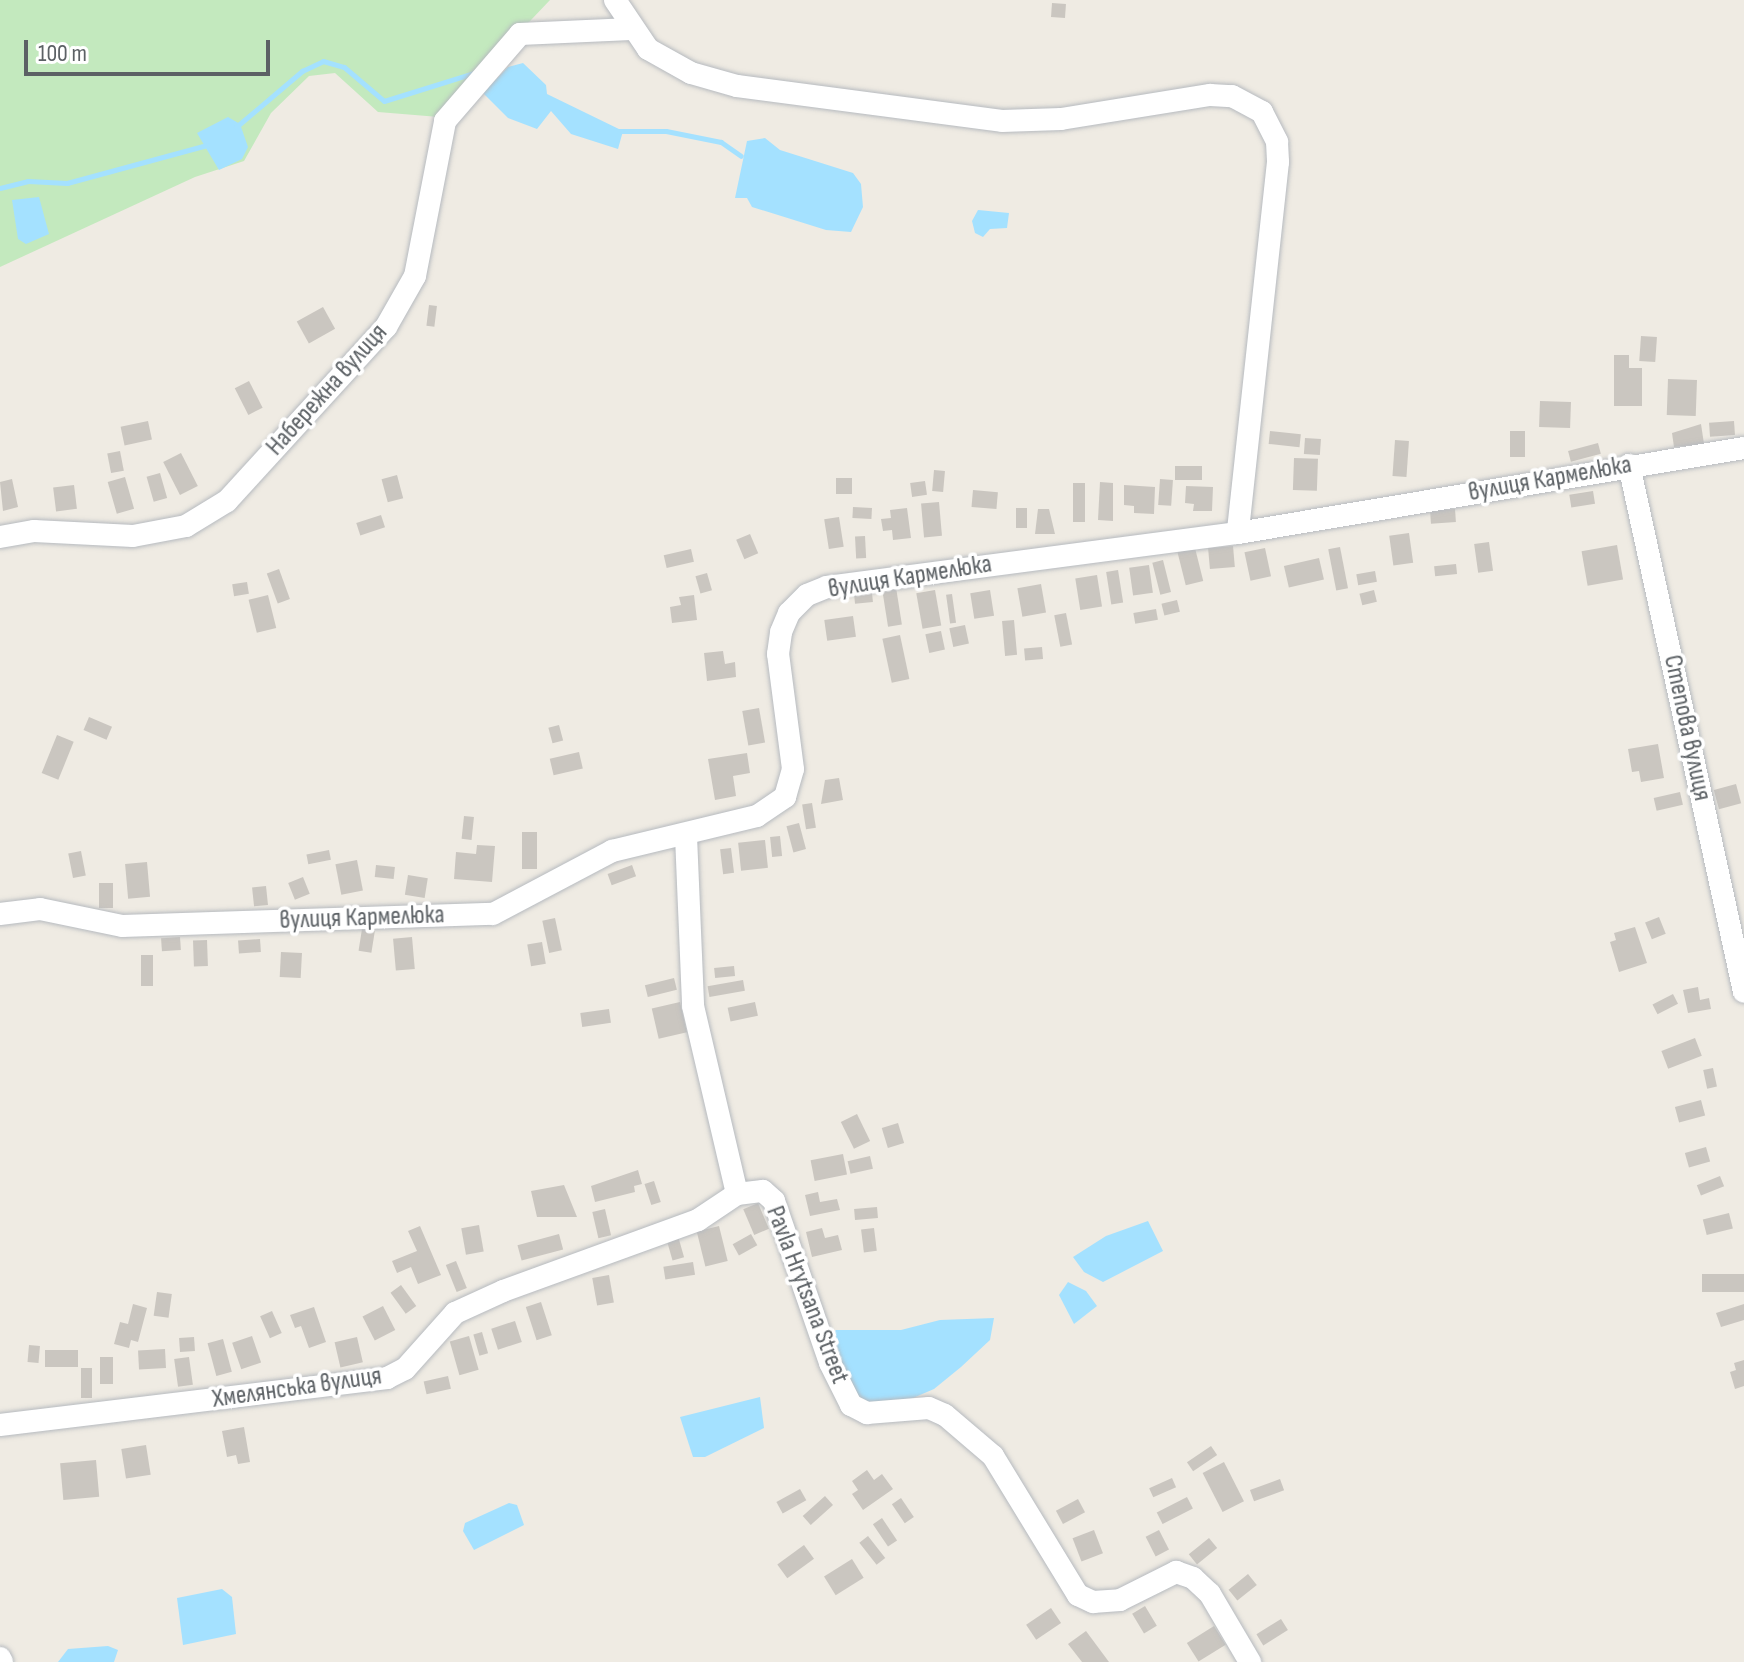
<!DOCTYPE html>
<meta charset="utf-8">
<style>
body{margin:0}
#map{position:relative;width:1744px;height:1662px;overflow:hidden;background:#efebe3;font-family:"Sofia Sans Condensed",sans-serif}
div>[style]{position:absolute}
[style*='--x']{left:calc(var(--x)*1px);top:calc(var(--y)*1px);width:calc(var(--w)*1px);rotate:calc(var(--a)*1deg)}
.green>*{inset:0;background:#c3e9be}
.water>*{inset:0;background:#a4e1ff}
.stream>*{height:5px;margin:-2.5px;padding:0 2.5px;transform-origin:2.5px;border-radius:2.5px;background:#a4e1ff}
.building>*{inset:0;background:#cac6c0;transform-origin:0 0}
.roads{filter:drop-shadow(0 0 2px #b6babf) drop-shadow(0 0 2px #b6babf)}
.minor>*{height:22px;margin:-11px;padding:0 11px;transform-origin:11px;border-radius:11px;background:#fff}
span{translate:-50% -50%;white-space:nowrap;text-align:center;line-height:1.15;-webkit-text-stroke:7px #fff;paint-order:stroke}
.street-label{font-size:26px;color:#5c6165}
.scale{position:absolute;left:24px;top:40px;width:246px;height:36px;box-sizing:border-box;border:4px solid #5c6165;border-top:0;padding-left:10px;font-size:24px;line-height:28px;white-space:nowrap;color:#5c6165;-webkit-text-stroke:6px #fff;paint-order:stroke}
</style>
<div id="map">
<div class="green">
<i style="clip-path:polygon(0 0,550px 0,439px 117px,378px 112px,335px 73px,309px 76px,271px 113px,244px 161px,195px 177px,0 267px)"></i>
</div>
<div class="water">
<i style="clip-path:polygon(523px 63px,546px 85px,547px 94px,623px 131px,618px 149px,571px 134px,551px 111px,537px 129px,508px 118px,483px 93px,508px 67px)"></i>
<i style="clip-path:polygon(228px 117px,240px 124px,248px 147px,242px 159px,219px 170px,197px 133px)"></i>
<i style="clip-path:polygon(765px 138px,780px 150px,853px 173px,861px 184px,863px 207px,851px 232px,826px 230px,752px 207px,747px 198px,735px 198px,747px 141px)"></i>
<i style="clip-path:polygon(39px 197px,49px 234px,26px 244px,18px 239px,12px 200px)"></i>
<i style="clip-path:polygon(978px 210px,1009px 213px,1007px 228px,990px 229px,983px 237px,975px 233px,972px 221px)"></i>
<i style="clip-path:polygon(1148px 1221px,1163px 1251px,1103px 1282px,1084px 1272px,1073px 1257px,1106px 1236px)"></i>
<i style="clip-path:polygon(1068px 1282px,1086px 1291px,1097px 1306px,1074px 1324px,1059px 1295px)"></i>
<i style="clip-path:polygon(994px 1318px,990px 1340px,961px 1367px,934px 1389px,899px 1404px,867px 1405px,847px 1396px,828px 1336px,836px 1330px,901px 1330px,940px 1320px)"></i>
<i style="clip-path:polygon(760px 1397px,764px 1428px,705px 1457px,693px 1457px,680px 1417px)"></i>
<i style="clip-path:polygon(509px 1503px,517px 1505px,524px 1525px,474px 1550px,463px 1531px,465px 1523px)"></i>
<i style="clip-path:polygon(222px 1589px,232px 1597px,236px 1634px,183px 1645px,177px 1598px)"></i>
<i style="clip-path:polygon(108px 1646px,118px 1650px,114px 1662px,58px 1662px,68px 1649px)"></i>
</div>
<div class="stream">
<i style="--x:236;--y:127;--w:87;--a:-40.3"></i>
<i style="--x:302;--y:71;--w:23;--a:-25"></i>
<i style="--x:323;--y:61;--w:22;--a:16"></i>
<i style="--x:344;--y:67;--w:52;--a:40.4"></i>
<i style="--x:384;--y:101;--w:97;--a:-17.3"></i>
<i style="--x:619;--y:131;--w:47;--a:0"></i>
<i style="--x:666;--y:131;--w:56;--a:11.3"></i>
<i style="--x:721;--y:142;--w:24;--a:35"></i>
<i style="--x:0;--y:188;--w:29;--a:-14"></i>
<i style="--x:28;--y:181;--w:39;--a:3"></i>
<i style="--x:67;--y:183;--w:145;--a:-15.2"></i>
</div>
<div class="building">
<i style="left:1052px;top:3px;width:14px;height:14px;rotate:4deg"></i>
<i style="left:429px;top:305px;width:8px;height:21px;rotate:7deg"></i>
<i style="left:323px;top:307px;width:25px;height:30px;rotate:61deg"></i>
<i style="left:1641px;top:336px;width:16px;height:25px;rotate:4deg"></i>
<i style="clip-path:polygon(1614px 355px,1629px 355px,1629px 368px,1642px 368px,1642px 406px,1614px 406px)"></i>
<i style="left:1668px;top:379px;width:29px;height:36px;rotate:2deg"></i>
<i style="left:249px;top:381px;width:30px;height:16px;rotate:63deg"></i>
<i style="left:1540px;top:401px;width:31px;height:26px;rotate:2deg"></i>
<i style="left:148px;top:421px;width:19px;height:28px;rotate:78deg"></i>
<i style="left:1734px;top:421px;width:14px;height:25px;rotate:86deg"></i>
<i style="clip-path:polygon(1701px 424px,1704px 444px,1674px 447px,1672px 433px)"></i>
<i style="left:1270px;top:431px;width:31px;height:13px;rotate:6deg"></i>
<i style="left:1510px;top:431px;width:15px;height:26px"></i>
<i style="left:1305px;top:438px;width:16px;height:16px;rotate:4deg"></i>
<i style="left:1395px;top:440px;width:14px;height:36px;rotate:4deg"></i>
<i style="left:1598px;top:443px;width:11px;height:31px;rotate:75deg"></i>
<i style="left:120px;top:451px;width:20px;height:13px;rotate:79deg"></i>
<i style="left:181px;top:453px;width:37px;height:20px;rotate:63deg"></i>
<i style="left:1294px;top:458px;width:24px;height:32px;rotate:2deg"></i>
<i style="left:1175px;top:466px;width:27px;height:14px"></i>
<i style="left:934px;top:470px;width:11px;height:21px;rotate:5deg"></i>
<i style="left:160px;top:473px;width:26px;height:14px;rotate:74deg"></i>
<i style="left:397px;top:475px;width:24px;height:16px;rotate:75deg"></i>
<i style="left:125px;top:477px;width:33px;height:18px;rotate:74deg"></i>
<i style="left:836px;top:478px;width:16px;height:16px"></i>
<i style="clip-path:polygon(12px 479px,18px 507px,3px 511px,0 482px)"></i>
<i style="left:1160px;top:479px;width:13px;height:26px;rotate:4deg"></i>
<i style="left:925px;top:481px;width:14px;height:15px;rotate:82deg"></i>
<i style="clip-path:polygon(1100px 482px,1113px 483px,1113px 521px,1098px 520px)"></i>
<i style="left:1073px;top:483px;width:12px;height:39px"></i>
<i style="left:74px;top:485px;width:24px;height:21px;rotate:83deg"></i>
<i style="clip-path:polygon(1124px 485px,1155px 487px,1154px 514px,1134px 513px,1134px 506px,1124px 505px)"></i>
<i style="clip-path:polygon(1186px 486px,1213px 487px,1212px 511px,1193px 511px,1194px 504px,1185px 503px)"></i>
<i style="left:973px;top:490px;width:25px;height:17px;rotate:5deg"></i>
<i style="left:1593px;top:491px;width:13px;height:24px;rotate:81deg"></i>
<i style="left:939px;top:502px;width:34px;height:18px;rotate:85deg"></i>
<i style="left:853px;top:507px;width:19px;height:11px;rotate:3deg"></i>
<i style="clip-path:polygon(907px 508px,911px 538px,893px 540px,892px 530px,883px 531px,881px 519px,891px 518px,890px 510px)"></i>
<i style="left:1016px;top:508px;width:11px;height:20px"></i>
<i style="clip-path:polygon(1038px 509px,1049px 509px,1055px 534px,1035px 534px)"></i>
<i style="left:1455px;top:509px;width:13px;height:25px;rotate:86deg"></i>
<i style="left:381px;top:515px;width:13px;height:26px;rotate:72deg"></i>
<i style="left:839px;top:517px;width:30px;height:15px;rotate:81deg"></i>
<i style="left:1409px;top:533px;width:30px;height:20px;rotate:82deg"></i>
<i style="left:750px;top:534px;width:21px;height:15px;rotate:67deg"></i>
<i style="left:865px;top:536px;width:22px;height:10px;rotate:87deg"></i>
<i style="left:1489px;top:542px;width:29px;height:15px;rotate:82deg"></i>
<i style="left:1617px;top:545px;width:35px;height:36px;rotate:80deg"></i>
<i style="left:1233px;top:546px;width:21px;height:25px;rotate:85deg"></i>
<i style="left:1340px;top:547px;width:42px;height:12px;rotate:79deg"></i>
<i style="left:1195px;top:548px;width:34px;height:18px;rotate:76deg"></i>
<i style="left:1265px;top:548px;width:29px;height:21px;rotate:78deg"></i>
<i style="left:691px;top:549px;width:13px;height:28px;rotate:77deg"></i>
<i style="left:1319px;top:558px;width:22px;height:36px;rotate:77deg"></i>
<i style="left:1163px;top:560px;width:33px;height:11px;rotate:76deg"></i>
<i style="left:1456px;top:564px;width:10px;height:22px;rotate:84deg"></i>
<i style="left:1149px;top:565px;width:28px;height:20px;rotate:82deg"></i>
<i style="left:279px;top:569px;width:32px;height:13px;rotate:70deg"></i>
<i style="left:1118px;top:570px;width:33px;height:12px;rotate:81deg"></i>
<i style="left:1375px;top:571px;width:11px;height:19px;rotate:80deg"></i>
<i style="left:707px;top:573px;width:18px;height:12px;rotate:74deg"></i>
<i style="left:1097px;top:575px;width:32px;height:22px;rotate:81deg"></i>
<i style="left:895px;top:581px;width:44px;height:14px;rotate:81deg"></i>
<i style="left:247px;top:582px;width:12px;height:15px;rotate:81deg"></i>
<i style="left:1041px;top:584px;width:29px;height:24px;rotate:80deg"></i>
<i style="left:935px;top:590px;width:36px;height:19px;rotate:80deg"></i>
<i style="left:990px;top:590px;width:26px;height:20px;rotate:81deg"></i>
<i style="left:1374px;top:590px;width:12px;height:15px;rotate:76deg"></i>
<i style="left:872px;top:593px;width:9px;height:18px;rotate:84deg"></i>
<i style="left:952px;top:594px;width:29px;height:6px;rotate:82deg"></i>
<i style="left:268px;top:595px;width:34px;height:20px;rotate:76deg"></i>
<i style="clip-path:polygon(694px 595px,697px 620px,672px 623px,670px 607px,681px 605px,679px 597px)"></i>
<i style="left:1177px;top:600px;width:12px;height:16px;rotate:76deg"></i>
<i style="left:1156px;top:609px;width:11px;height:23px;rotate:80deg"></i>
<i style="left:1066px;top:613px;width:32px;height:12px;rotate:79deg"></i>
<i style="left:853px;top:616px;width:21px;height:29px;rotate:82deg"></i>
<i style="left:1014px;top:620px;width:35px;height:12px;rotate:85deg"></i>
<i style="left:965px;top:625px;width:19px;height:16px;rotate:78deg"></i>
<i style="left:941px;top:631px;width:19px;height:16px;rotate:78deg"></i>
<i style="left:900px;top:635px;width:45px;height:18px;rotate:78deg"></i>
<i style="left:1042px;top:647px;width:12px;height:18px;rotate:85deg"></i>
<i style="clip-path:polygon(723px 651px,725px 664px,735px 662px,736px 677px,707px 681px,704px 653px)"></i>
<i style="left:759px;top:708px;width:35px;height:17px;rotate:80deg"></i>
<i style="left:89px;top:717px;width:25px;height:14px;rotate:23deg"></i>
<i style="left:559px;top:725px;width:16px;height:11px;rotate:75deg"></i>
<i style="left:57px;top:735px;width:18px;height:41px;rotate:22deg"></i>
<i style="clip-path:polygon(1658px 744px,1664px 778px,1641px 782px,1639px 771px,1632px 772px,1628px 749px)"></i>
<i style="left:579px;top:752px;width:17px;height:30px;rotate:77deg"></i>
<i style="clip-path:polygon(747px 753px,750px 773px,733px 776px,736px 796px,715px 800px,708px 759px)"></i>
<i style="clip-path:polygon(839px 778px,843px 800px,821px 804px,825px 780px)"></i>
<i style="left:1736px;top:784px;width:20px;height:23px;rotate:75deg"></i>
<i style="left:1680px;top:792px;width:13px;height:27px;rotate:77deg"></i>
<i style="left:812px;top:803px;width:25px;height:10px;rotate:81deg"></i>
<i style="left:464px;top:816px;width:10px;height:23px;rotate:6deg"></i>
<i style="left:799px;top:823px;width:27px;height:13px;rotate:75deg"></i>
<i style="left:522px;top:832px;width:15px;height:37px"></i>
<i style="left:780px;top:836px;width:20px;height:10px;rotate:84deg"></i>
<i style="left:765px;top:840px;width:28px;height:27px;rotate:84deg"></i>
<i style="clip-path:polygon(477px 845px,495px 846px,492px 882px,454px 879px,456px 852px,476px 854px)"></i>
<i style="left:731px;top:848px;width:25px;height:11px;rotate:83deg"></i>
<i style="left:329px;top:850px;width:10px;height:23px;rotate:79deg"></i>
<i style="left:81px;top:851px;width:25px;height:13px;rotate:79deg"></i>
<i style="left:357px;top:860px;width:31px;height:22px;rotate:79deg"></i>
<i style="left:147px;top:862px;width:35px;height:22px;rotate:85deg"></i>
<i style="left:376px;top:865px;width:19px;height:12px;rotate:6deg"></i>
<i style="left:632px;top:865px;width:12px;height:26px;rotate:70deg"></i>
<i style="left:408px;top:875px;width:20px;height:20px;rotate:9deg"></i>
<i style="left:303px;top:877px;width:18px;height:16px;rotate:68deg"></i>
<i style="left:99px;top:883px;width:14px;height:25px"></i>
<i style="left:266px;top:886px;width:19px;height:14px;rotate:84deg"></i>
<i style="left:1659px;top:917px;width:18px;height:15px;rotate:68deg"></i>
<i style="left:555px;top:918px;width:33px;height:13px;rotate:78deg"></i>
<i style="clip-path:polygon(1635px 927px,1647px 963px,1619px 972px,1610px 942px,1616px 940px,1614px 933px)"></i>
<i style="left:362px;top:929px;width:13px;height:22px;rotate:9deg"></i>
<i style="left:180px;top:937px;width:13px;height:19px;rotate:86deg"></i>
<i style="left:412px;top:937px;width:32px;height:19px;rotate:85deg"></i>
<i style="left:260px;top:939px;width:13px;height:22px;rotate:86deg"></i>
<i style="left:207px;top:940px;width:26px;height:14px;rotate:88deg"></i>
<i style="left:542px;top:942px;width:22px;height:15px;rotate:80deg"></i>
<i style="left:281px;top:952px;width:21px;height:25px;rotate:3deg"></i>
<i style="left:141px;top:955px;width:12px;height:31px"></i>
<i style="left:734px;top:966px;width:10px;height:20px;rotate:84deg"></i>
<i style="left:674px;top:978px;width:12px;height:30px;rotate:76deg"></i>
<i style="left:743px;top:980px;width:11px;height:36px;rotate:80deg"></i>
<i style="clip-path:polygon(1698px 987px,1700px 1000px,1709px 998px,1711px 1009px,1688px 1013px,1683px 990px)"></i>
<i style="left:1673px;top:994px;width:11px;height:23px;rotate:63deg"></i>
<i style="left:680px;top:1002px;width:31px;height:29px;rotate:77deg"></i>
<i style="left:755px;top:1002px;width:14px;height:28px;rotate:78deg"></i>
<i style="left:609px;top:1009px;width:14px;height:29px;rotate:82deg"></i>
<i style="left:1695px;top:1038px;width:19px;height:36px;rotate:69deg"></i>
<i style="left:1713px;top:1068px;width:19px;height:10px;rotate:78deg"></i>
<i style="left:1701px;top:1100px;width:16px;height:27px;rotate:75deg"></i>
<i style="left:857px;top:1114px;width:30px;height:18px;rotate:64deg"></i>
<i style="left:898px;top:1123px;width:21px;height:17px;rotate:73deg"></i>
<i style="left:1706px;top:1147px;width:15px;height:22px;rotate:74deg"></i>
<i style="left:843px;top:1154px;width:21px;height:33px;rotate:79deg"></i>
<i style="left:870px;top:1156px;width:13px;height:23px;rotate:77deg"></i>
<i style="clip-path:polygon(638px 1170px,642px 1184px,634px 1186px,635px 1192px,595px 1202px,591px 1186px)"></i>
<i style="left:1720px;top:1176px;width:11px;height:25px;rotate:68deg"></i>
<i style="left:654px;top:1181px;width:22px;height:10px;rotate:72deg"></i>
<i style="clip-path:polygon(564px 1185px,577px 1217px,537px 1217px,531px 1191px)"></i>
<i style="clip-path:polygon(818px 1192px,820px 1202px,837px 1199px,840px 1210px,810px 1216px,805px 1195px)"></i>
<i style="left:758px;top:1203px;width:28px;height:16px;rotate:67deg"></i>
<i style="left:877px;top:1207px;width:11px;height:23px;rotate:85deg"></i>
<i style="left:605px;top:1209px;width:27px;height:13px;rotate:77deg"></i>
<i style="left:1729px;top:1213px;width:16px;height:27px;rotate:76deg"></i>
<i style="left:479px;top:1225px;width:27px;height:18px;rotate:80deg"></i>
<i style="clip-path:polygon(420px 1226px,441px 1275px,418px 1284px,411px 1267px,397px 1273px,392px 1261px,417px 1251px,408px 1231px)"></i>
<i style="left:719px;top:1226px;width:36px;height:23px;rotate:76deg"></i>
<i style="clip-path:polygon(822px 1228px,825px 1238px,838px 1235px,842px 1250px,812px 1257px,806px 1232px)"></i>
<i style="left:874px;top:1228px;width:23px;height:13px;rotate:83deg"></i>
<i style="left:559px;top:1234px;width:16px;height:43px;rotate:75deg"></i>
<i style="left:751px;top:1234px;width:13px;height:21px;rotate:61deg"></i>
<i style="left:678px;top:1236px;width:22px;height:12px;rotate:74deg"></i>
<i style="left:456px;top:1261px;width:29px;height:11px;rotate:68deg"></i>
<i style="left:693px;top:1262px;width:13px;height:30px;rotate:81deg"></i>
<i style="left:1744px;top:1274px;width:18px;height:42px;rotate:90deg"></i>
<i style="left:609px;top:1275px;width:28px;height:17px;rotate:80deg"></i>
<i style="left:401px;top:1285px;width:26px;height:13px;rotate:54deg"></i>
<i style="left:157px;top:1292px;width:15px;height:24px;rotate:8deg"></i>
<i style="left:541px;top:1302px;width:35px;height:16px;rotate:72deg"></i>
<i style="clip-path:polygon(133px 1304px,147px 1308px,138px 1342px,131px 1340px,129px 1348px,114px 1344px,120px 1322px,128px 1324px)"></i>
<i style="clip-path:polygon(1744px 1304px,1744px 1320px,1721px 1327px,1716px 1313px)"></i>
<i style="left:383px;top:1306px;width:27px;height:23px;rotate:63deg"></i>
<i style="clip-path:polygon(314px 1307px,326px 1342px,309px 1348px,301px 1326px,295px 1328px,290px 1315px)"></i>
<i style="left:272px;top:1311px;width:24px;height:13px;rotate:66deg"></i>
<i style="left:515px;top:1321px;width:22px;height:25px;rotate:72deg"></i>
<i style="left:482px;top:1332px;width:22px;height:9px;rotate:74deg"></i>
<i style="left:252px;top:1336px;width:28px;height:21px;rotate:71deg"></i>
<i style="left:469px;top:1336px;width:35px;height:20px;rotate:74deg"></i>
<i style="left:194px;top:1337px;width:14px;height:15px;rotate:86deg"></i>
<i style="left:357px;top:1337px;width:26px;height:23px;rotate:77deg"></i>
<i style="left:223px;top:1339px;width:34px;height:16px;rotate:75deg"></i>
<i style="left:29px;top:1345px;width:11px;height:17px;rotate:5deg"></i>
<i style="left:165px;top:1349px;width:19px;height:27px;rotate:87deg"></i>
<i style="left:45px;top:1350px;width:33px;height:17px"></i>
<i style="left:100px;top:1357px;width:13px;height:27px"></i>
<i style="left:189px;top:1357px;width:28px;height:15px;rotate:82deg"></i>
<i style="clip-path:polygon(1744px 1360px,1744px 1386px,1735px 1389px,1730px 1372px,1736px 1370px,1734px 1363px)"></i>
<i style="left:81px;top:1368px;width:11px;height:30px"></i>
<i style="left:448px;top:1376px;width:13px;height:25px;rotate:77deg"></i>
<i style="clip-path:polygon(244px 1427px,250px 1462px,238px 1464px,236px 1455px,227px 1457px,222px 1431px)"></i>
<i style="left:146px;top:1445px;width:30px;height:25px;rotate:81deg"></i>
<i style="left:1211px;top:1446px;width:11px;height:29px;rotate:56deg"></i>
<i style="left:96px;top:1460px;width:37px;height:36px;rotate:85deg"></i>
<i style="left:1224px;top:1462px;width:44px;height:24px;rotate:63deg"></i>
<i style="clip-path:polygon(867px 1470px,874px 1480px,882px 1474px,893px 1489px,863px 1510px,852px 1494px,858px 1490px,852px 1481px)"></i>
<i style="left:1172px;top:1478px;width:10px;height:25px;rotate:66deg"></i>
<i style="left:1280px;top:1479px;width:12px;height:32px;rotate:70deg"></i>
<i style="left:800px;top:1489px;width:13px;height:27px;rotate:61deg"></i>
<i style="left:825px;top:1496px;width:12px;height:30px;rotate:48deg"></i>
<i style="left:1187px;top:1497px;width:13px;height:34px;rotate:63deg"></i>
<i style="left:901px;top:1498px;width:23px;height:11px;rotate:56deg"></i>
<i style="left:1078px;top:1499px;width:15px;height:25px;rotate:62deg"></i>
<i style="left:882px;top:1518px;width:27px;height:11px;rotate:56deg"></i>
<i style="left:1094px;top:1530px;width:25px;height:23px;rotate:69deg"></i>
<i style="left:1159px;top:1530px;width:22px;height:15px;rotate:63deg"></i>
<i style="left:868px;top:1536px;width:28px;height:11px;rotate:52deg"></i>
<i style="left:1209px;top:1538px;width:13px;height:26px;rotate:51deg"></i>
<i style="left:804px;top:1545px;width:17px;height:33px;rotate:54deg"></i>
<i style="left:852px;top:1559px;width:22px;height:33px;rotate:58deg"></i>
<i style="left:1248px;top:1574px;width:14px;height:25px;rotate:51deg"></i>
<i style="left:1145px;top:1606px;width:23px;height:15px;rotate:59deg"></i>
<i style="left:1051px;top:1608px;width:18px;height:30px;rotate:56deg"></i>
<i style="left:1281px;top:1619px;width:13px;height:29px;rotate:58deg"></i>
<i style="left:1214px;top:1626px;width:22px;height:32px;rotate:58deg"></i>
<i style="clip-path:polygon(1086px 1631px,1109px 1662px,1082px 1662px,1068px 1644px)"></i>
</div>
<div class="roads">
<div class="minor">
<i style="--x:615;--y:0;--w:59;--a:56"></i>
<i style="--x:648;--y:49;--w:49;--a:29.2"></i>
<i style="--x:691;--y:73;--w:48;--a:15.8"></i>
<i style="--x:737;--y:86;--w:267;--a:7.5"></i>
<i style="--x:1002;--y:121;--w:59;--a:-1.9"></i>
<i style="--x:1061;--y:119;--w:151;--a:-9.2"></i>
<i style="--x:1210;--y:95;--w:22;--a:3"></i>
<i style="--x:1232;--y:96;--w:34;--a:28"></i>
<i style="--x:1262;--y:112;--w:34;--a:63"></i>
<i style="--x:1277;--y:142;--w:20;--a:87"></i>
<i style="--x:1278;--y:162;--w:373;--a:96.2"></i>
<i style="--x:1629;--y:465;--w:539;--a:77.69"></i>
<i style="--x:0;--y:537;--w:35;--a:-10"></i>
<i style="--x:34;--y:531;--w:99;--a:2.9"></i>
<i style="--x:133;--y:536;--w:54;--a:-10.7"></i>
<i style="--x:186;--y:526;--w:48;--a:-31.4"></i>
<i style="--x:227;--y:501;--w:236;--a:-47.6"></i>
<i style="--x:386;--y:327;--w:59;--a:-60.4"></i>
<i style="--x:415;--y:276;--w:158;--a:-79"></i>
<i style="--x:445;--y:121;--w:115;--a:-49.2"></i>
<i style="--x:520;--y:34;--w:111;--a:-2.6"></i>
<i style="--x:686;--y:836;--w:170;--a:87.6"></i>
<i style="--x:693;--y:1006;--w:193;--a:76.8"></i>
<i style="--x:0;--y:914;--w:40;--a:-7.1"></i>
<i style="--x:40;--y:909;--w:84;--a:11.7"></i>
<i style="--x:122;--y:926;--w:371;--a:-1.9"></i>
<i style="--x:493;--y:914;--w:135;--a:-27.9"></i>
<i style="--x:612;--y:851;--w:149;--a:-13.6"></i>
<i style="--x:757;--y:816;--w:34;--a:-34"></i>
<i style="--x:785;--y:797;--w:29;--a:-74"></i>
<i style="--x:793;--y:769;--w:116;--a:-97.4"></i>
<i style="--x:778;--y:654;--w:22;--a:-82"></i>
<i style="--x:781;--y:632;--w:21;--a:-67"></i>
<i style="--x:789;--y:613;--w:25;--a:-45"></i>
<i style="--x:807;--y:595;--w:22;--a:-22"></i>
<i style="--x:827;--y:587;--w:415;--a:-7.5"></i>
<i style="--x:1238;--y:533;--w:513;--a:-9.54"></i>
<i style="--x:0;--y:1425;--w:390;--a:-6.9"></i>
<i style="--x:387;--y:1378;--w:20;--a:-27"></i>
<i style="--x:405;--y:1369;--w:75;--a:-48.2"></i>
<i style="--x:455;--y:1313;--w:53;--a:-24.6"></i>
<i style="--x:503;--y:1291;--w:208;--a:-20"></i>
<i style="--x:698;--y:1220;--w:47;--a:-33.7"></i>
<i style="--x:737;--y:1194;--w:26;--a:-7"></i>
<i style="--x:763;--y:1191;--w:15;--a:42"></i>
<i style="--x:774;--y:1201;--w:171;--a:70.9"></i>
<i style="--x:830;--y:1363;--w:47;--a:63.4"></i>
<i style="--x:851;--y:1405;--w:18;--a:27"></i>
<i style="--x:867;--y:1413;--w:62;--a:-4.6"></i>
<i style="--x:929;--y:1408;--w:17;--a:24"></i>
<i style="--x:945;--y:1415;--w:63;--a:40.5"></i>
<i style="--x:993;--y:1456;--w:163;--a:58.6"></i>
<i style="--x:1078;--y:1595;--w:17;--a:25"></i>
<i style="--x:1093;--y:1602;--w:27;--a:-4"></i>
<i style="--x:1120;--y:1600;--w:63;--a:-26.6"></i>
<i style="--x:1176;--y:1572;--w:18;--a:19"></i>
<i style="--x:1193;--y:1578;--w:23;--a:43"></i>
<i style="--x:1210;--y:1594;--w:79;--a:59.5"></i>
<i style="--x:0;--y:1658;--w:4;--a:63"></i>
</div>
</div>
<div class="street-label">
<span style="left:327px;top:390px;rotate:-48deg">Набережна вулиця</span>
<span style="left:1550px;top:479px;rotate:-10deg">вулиця Кармелюка</span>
<span style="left:910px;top:577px;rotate:-9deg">вулиця Кармелюка</span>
<span style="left:1687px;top:728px;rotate:78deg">Степова вулиця</span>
<span style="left:362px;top:918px;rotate:-2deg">вулиця Кармелюка</span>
<span style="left:807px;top:1295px;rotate:69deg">Pavla Hrytsana Street</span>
<span style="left:297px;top:1388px;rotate:-8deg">Хмелянська вулиця</span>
</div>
<div class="scale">100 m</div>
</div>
